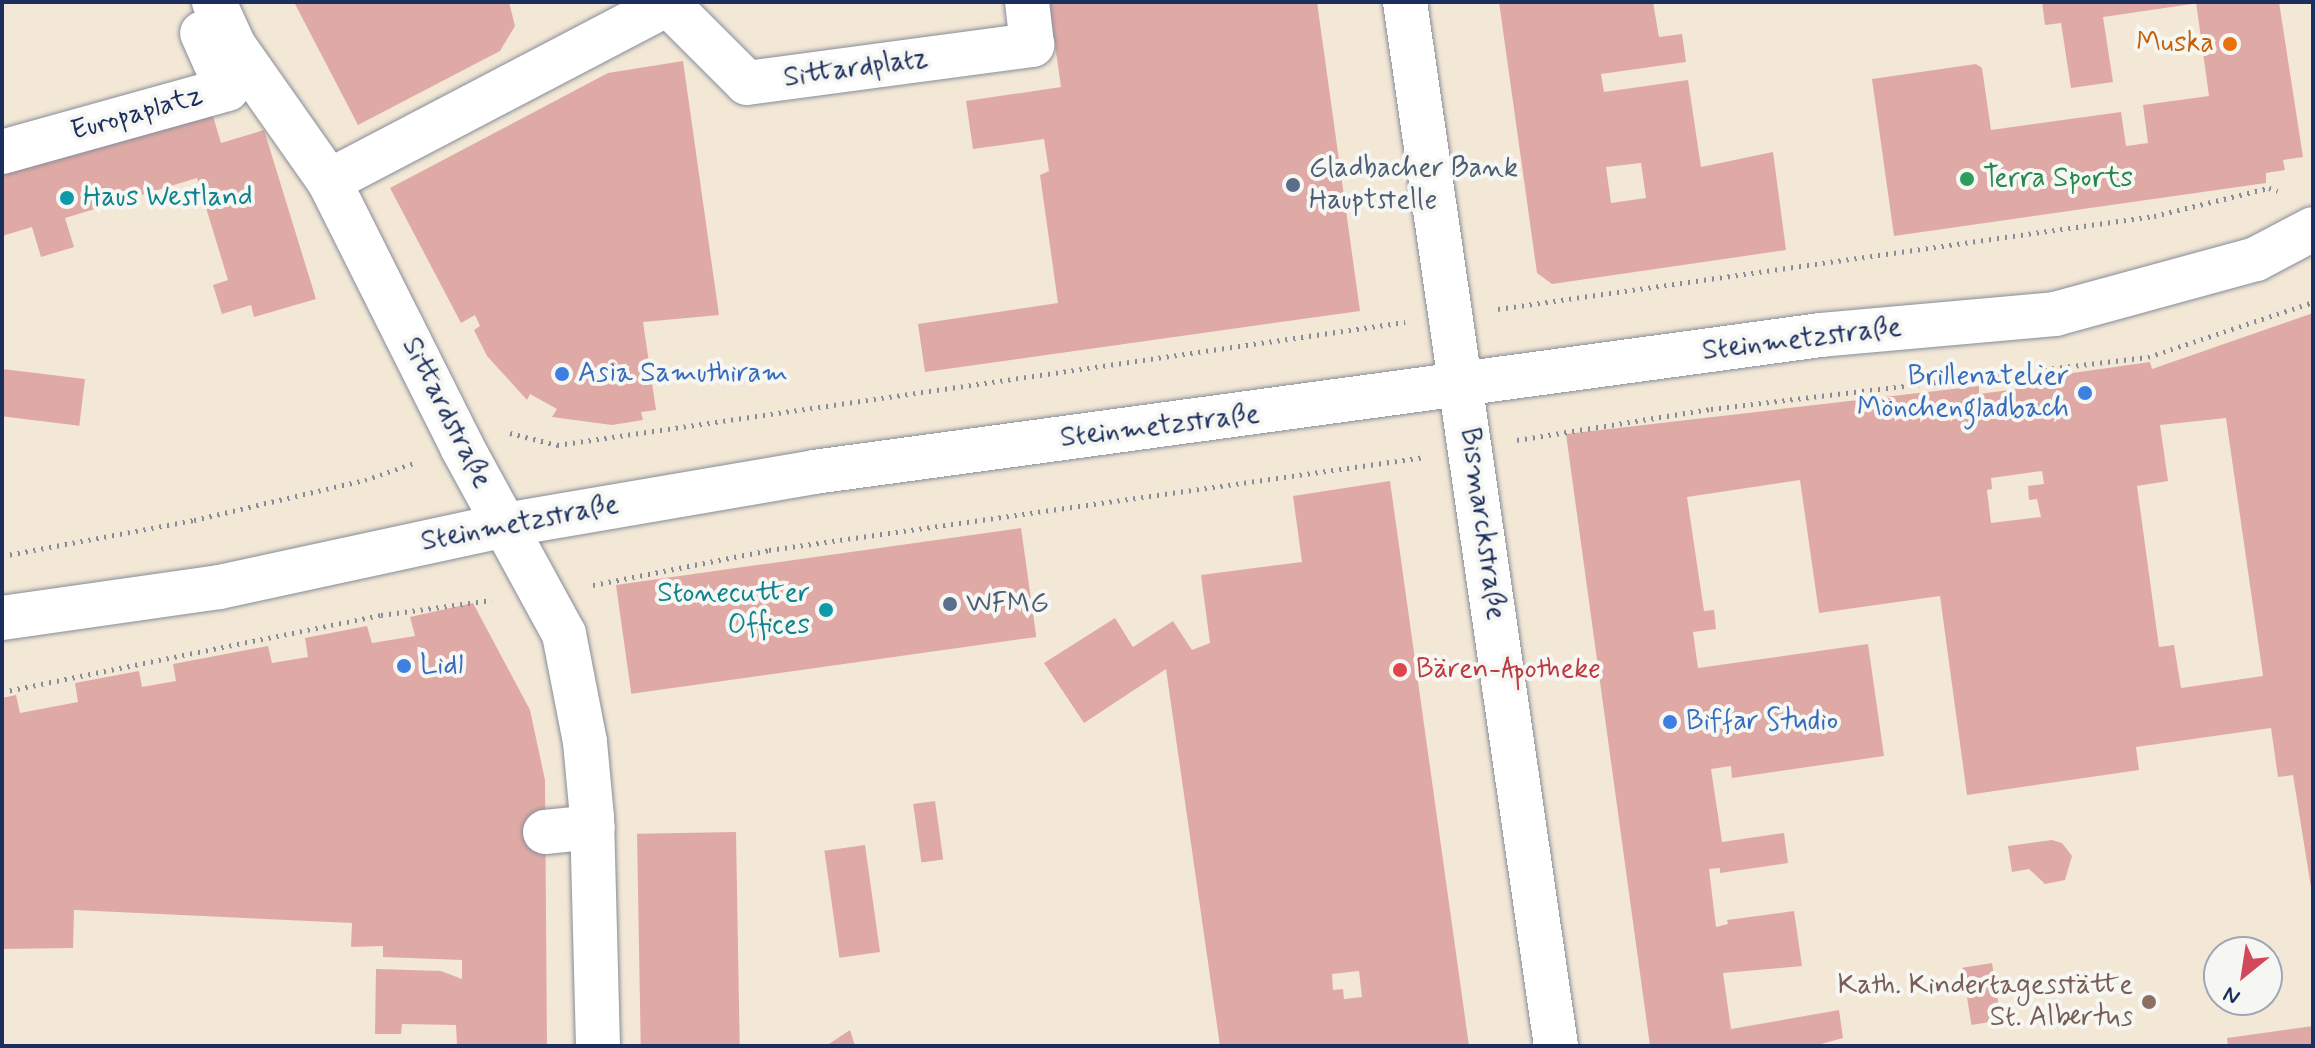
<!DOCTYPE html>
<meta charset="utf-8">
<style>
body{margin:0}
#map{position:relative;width:2315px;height:1048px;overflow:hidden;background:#f3e8d5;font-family:Mynerve,sans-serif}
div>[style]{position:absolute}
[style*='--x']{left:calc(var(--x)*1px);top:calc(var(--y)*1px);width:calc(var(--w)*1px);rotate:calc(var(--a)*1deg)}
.building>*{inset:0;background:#dfaaa5;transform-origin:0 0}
.path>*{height:5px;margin-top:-2.5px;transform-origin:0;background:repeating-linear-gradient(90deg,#878c9a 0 2px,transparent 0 8px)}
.roads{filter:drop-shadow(0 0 2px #878c9a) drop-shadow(0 0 2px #878c9a)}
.minor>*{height:44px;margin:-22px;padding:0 22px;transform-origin:22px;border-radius:22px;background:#fff}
.major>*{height:44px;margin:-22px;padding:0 22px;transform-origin:22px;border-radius:22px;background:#fff}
.dots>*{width:22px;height:22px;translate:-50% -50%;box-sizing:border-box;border:4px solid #f6f6f2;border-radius:50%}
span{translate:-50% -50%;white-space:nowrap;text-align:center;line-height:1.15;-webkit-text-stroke:8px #f6f6f2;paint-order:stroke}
.food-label{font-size:28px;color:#c56008}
.right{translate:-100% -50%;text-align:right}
.street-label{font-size:28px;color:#1b2f5e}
.service-label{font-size:28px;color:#4e5e75}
.left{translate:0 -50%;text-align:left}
.leisure-label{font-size:28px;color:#27864d}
.culture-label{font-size:28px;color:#0d838f}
.shop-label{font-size:28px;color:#366cbe}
.health-label{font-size:28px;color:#be3a42}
.education-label{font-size:28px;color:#785e54}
.frame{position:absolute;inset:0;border:4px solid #1b2f5e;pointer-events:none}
.north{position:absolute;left:2203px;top:936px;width:80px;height:80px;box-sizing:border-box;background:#f6f6f2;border:2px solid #9ea6b7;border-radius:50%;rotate:210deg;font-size:22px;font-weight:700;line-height:32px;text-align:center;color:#1b2f5e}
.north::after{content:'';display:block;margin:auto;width:28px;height:36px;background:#d1495b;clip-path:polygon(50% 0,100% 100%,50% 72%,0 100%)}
</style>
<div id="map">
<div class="building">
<i style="clip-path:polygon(294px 2px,509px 2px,515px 26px,500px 51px,358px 125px)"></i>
<i style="clip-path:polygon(1049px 2px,1317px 2px,1360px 311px,925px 372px,918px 324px,1058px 303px,1040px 175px,1049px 171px,1044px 139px,973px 149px,966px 101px,1061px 87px)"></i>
<i style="clip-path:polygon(evenodd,1499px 2px,1653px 2px,1659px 37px,1682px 34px,1686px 62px,1601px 74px,1604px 92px,1688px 80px,1701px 167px,1773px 152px,1786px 250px,1552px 284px,1537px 273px,1499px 2px,1641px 163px,1646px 198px,1611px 203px,1606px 167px,1641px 163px)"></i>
<i style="clip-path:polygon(2042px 2px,2192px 2px,2192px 4px,2103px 17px,2113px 82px,2071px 88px,2061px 23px,2045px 25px)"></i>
<i style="clip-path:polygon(2196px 2px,2279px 2px,2303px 157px,2283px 160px,2285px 170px,2266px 173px,2266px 183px,1894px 236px,1872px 79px,1976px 64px,1982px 68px,1991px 130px,2121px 112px,2126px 146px,2148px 143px,2143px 105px,2209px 96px)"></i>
<i style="clip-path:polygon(683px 61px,719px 315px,643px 322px,656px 410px,641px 412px,643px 420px,612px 425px,552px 417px,557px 409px,530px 394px,527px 400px,487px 356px,474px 330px,480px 326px,475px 315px,461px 323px,390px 188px,608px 73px)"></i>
<i style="clip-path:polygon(207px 96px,221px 143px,264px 130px,316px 299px,254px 317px,251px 305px,222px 314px,213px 285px,228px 280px,197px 178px,65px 218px,74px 247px,41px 257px,32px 227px,2px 236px,2px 159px)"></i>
<i style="clip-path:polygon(evenodd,2313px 313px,2313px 900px,2293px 775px,2278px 777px,2271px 728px,2136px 747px,2139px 770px,1967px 795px,1940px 596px,1819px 613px,1800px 480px,1687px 497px,1704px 611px,1714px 610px,1716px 629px,1693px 632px,1698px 668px,1868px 644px,1884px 756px,1732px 778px,1731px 766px,1711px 769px,1722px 842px,1784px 833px,1788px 863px,1720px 873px,1720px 868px,1709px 869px,1716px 927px,1728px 924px,1727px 920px,1794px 911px,1802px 966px,1723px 973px,1731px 1029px,1839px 1010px,1843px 1038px,1814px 1046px,1650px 1046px,1566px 434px,1979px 386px,1979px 394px,2024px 388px,2023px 380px,2150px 362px,2152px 369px,2313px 313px,2226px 418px,2263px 676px,2181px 688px,2174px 645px,2159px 647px,2137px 486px,2168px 481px,2160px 425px,2226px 418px,2313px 313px,2042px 471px,2044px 484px,2028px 486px,2029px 500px,2037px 499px,2041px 517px,1991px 523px,1987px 490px,1992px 489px,1991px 478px,2042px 471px)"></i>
<i style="left:85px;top:379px;width:47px;height:83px;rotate:97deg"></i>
<i style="clip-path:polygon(evenodd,1390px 481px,1469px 1046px,1220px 1046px,1166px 669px,1084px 723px,1044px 663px,1115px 618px,1133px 647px,1173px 621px,1192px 650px,1210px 643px,1201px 575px,1302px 562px,1293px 496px,1390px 481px,1359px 971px,1362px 997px,1344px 999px,1343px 989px,1333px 990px,1332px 974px,1359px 971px)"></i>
<i style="left:1021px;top:528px;width:110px;height:409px;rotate:82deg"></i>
<i style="clip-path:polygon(473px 603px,530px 710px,545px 780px,547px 1046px,457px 1046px,456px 1025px,402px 1024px,401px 1034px,375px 1034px,376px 969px,441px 971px,462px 979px,462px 960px,383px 957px,383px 946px,351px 947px,352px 923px,74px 910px,73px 948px,2px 949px,2px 698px,16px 695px,20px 713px,78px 702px,75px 683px,139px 671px,142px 687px,176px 681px,173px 664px,268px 646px,272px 663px,308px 657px,305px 638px,367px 626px,372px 643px,415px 636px,410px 617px)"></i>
<i style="left:935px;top:801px;width:59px;height:22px;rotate:82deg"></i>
<i style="left:736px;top:832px;width:214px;height:99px;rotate:89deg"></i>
<i style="clip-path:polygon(2052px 840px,2062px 843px,2072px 856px,2065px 880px,2045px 884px,2029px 869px,2012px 872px,2008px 846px)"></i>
<i style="left:865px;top:845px;width:108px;height:41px;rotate:82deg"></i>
<i style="left:1992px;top:963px;width:58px;height:30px;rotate:81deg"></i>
<i style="clip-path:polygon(2313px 1026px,2313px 1046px,2228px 1046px,2227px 1038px)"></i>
<i style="clip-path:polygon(850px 1030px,855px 1046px,826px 1046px)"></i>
</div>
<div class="path">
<i style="--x:1498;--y:309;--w:663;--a:-8.07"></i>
<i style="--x:2154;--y:216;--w:118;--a:-13.7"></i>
<i style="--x:2269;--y:188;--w:9;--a:18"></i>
<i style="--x:510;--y:433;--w:49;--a:14.3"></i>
<i style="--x:557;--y:445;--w:857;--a:-8.25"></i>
<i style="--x:1517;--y:440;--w:196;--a:-9.1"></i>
<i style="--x:1711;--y:409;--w:440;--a:-6.8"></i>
<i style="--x:2148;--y:357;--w:174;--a:-18.4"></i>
<i style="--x:2;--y:556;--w:195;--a:-10.6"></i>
<i style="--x:194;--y:520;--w:176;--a:-13.2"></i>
<i style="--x:365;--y:480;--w:55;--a:-19.1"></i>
<i style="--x:593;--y:585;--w:179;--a:-11.2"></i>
<i style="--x:769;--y:550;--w:663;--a:-8.07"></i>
<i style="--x:2;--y:692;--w:387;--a:-11.5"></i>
<i style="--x:381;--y:615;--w:112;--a:-7.7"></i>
</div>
<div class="roads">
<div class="minor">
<i style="--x:214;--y:2;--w:48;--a:65.6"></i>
<i style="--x:234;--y:46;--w:165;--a:54.9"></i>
<i style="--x:329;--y:181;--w:297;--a:63.4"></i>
<i style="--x:462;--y:447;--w:213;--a:61.4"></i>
<i style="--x:564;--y:634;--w:110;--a:79"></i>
<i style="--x:585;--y:742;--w:75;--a:84.7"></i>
<i style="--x:592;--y:817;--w:229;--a:88.5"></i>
<i style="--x:669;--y:5;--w:110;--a:45"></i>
<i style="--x:747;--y:83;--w:288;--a:-7.6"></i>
<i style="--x:1032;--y:45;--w:43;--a:-96.6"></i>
<i style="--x:2;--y:152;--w:234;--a:-15.6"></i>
<i style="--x:227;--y:89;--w:61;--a:-114.1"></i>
<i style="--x:329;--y:181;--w:387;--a:-27.6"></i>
<i style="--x:545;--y:832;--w:48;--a:-5.9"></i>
</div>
<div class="major">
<i style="--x:1405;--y:2;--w:1055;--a:81.77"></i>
<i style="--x:2;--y:618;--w:219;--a:-8.1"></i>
<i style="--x:219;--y:587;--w:293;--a:-12.2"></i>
<i style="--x:505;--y:525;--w:314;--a:-9.7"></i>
<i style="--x:814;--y:472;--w:1016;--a:-7.75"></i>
<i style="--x:1821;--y:335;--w:235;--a:-5.1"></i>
<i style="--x:2055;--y:314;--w:208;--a:-15.3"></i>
<i style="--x:2256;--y:259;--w:64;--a:-27.8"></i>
</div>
</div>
<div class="dots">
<i style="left:2230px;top:44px;background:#e8710a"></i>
<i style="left:1967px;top:179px;background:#2e9e5b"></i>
<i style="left:1293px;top:185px;background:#5c6f8a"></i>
<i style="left:67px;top:198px;background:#0f9aa8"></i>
<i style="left:562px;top:374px;background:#3f7fe0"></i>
<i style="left:2085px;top:393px;background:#3f7fe0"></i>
<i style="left:950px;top:604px;background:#5c6f8a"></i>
<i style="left:826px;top:610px;background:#0f9aa8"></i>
<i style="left:404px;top:666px;background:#3f7fe0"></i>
<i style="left:1400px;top:670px;background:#e0444e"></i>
<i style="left:1670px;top:722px;background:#3f7fe0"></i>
<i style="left:2149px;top:1002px;background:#8d6e63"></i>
</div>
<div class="food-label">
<span class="right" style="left:2214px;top:44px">Muska</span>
</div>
<div class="street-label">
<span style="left:856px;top:69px;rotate:-8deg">Sittardplatz</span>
<span style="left:137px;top:114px;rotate:-16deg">Europaplatz</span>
<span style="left:1802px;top:340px;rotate:-7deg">Steinmetzstraße</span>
<span style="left:446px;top:413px;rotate:63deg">Sittardstraße</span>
<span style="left:1160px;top:427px;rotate:-7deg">Steinmetzstraße</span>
<span style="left:520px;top:524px;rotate:-11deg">Steinmetzstraße</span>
<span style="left:1482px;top:524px;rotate:82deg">Bismarckstraße</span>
</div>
<div class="service-label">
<span class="left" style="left:1309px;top:185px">Gladbacher Bank<br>Hauptstelle</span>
<span class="left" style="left:966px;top:604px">WFMG</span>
</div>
<div class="leisure-label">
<span class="left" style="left:1983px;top:179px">Terra Sports</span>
</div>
<div class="culture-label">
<span class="left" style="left:83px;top:198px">Haus Westland</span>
<span class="right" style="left:810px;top:610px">Stonecutter<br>Offices</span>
</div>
<div class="shop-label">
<span class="left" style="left:578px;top:374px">Asia Samuthiram</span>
<span class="right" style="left:2069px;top:393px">Brillenatelier<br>Mönchengladbach</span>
<span class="left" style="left:420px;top:666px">Lidl</span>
<span class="left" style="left:1686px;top:722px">Biffar Studio</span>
</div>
<div class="health-label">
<span class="left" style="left:1416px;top:670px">Bären-Apotheke</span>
</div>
<div class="education-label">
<span class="right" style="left:2133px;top:1002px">Kath. Kindertagesstätte<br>St. Albertus</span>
</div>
<div class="frame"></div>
<div class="north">N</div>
</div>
